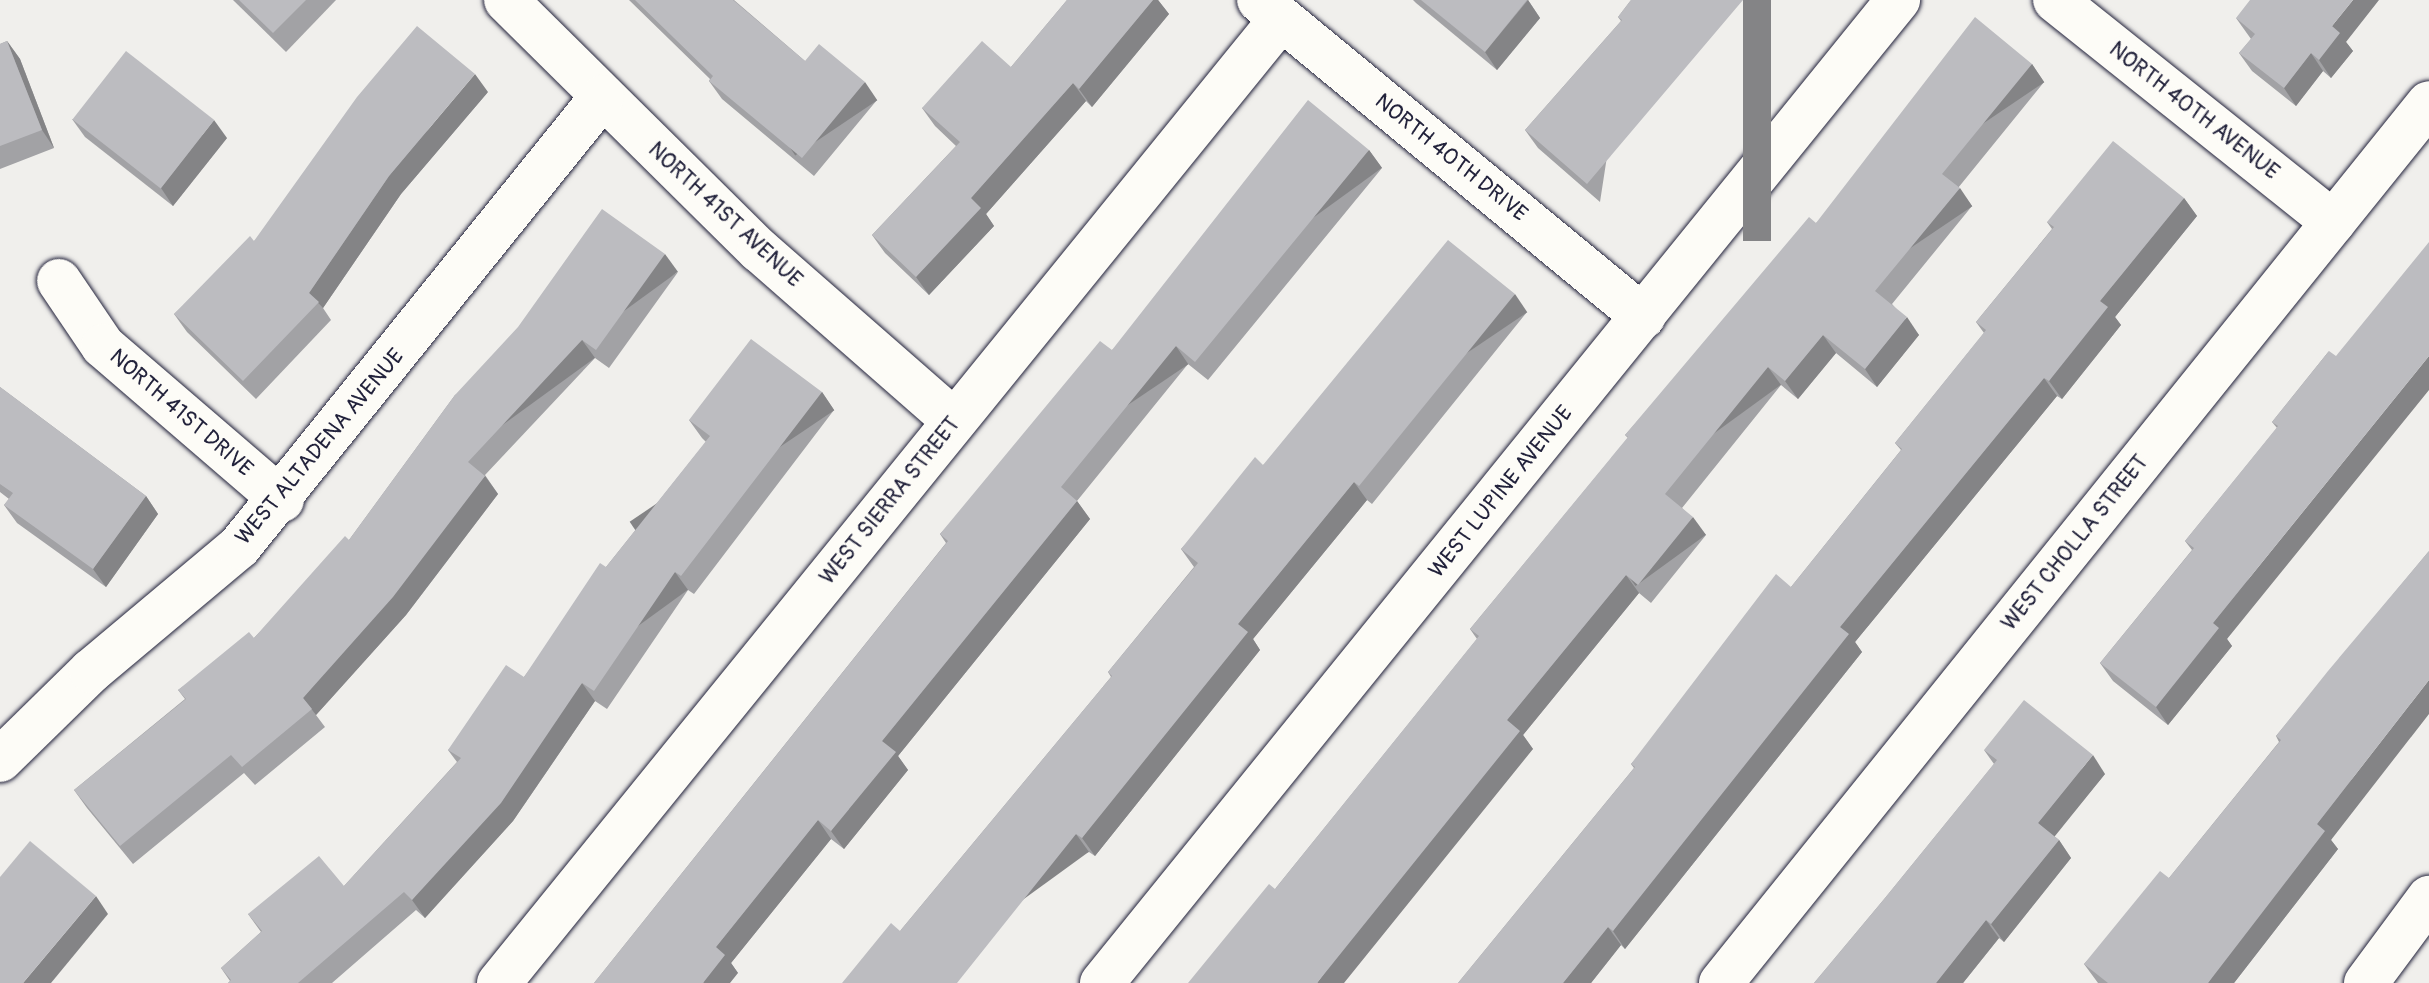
<!DOCTYPE html>
<style>
body{margin:0}
#map{position:relative;width:2429px;height:983px;overflow:hidden;background:#f0efec;font-family:Pangolin,sans-serif}
div>[style]{position:absolute}
[style*='--x']{left:calc(var(--x)*1px);top:calc(var(--y)*1px);width:calc(var(--w)*1px);rotate:calc(var(--a)*1deg)}
.roads{filter:drop-shadow(0 0 2px #22223b) drop-shadow(0 0 2px #22223b)}
.minor>*{height:44px;margin:-22px;padding:0 22px;transform-origin:22px;border-radius:22px;background:#fdfcf7}
.wall>*{inset:0;background:#a2a2a5}
.shaded-wall>*{inset:0;background:#848486;transform-origin:0 0}
.building>*{inset:0;background:#bcbcc0;transform-origin:0 0}
span{translate:-50% -50%;white-space:nowrap;text-align:center;line-height:1.15;-webkit-text-stroke:7px #fdfcf7;paint-order:stroke}
.street-label{font-size:22px;color:#22223b}
</style>
<div id="map">
<div class="roads">
<div class="minor">
<i style="--x:506;--y:0;--w:356;--a:44.7"></i>
<i style="--x:759;--y:250;--w:259;--a:41.2"></i>
<i style="--x:1259;--y:0;--w:498;--a:39.5"></i>
<i style="--x:2055;--y:0;--w:356;--a:38.6"></i>
<i style="--x:59;--y:281;--w:78;--a:55.9"></i>
<i style="--x:103;--y:346;--w:236;--a:40.7"></i>
<i style="--x:0;--y:760;--w:127;--a:-44.4"></i>
<i style="--x:91;--y:671;--w:193;--a:-40"></i>
<i style="--x:239;--y:547;--w:578;--a:-51.11"></i>
<i style="--x:499;--y:983;--w:1241;--a:-50.95"></i>
<i style="--x:1102;--y:983;--w:1265;--a:-51"></i>
<i style="--x:1721;--y:983;--w:1129;--a:-51.18"></i>
<i style="--x:2366;--y:983;--w:106;--a:-53.5"></i>
</div>
</div>
<div class="wall">
<i style="clip-path:polygon(233px 0,336px 0,286px 52px)"></i>
<i style="clip-path:polygon(629px 0,734px 0,805px 61px,877px 100px,814px 176px,722px 99px,709px 81px,710px 79px)"></i>
<i style="clip-path:polygon(1067px 0,1158px 0,1169px 14px,1092px 107px,1086px 101px,986px 214px,994px 226px,929px 295px,885px 253px,872px 235px,956px 146px,935px 126px,922px 108px,1011px 67px)"></i>
<i style="clip-path:polygon(1413px 0,1528px 0,1540px 18px,1497px 70px,1416px 3px)"></i>
<i style="clip-path:polygon(1631px 0,1600px 202px,1538px 148px,1525px 130px,1621px 21px,1618px 17px)"></i>
<i style="clip-path:polygon(2236px 18px,2346px 42px,2353px 51px,2331px 78px,2323px 71px,2296px 106px,2252px 71px,2239px 53px,2251px 39px)"></i>
<i style="clip-path:polygon(7px 41px,20px 59px,54px 148px,0 169px,0 44px)"></i>
<i style="clip-path:polygon(2032px 64px,2044px 82px,1958px 188px,1972px 206px,1892px 304px,1919px 335px,1877px 387px,1836px 353px,1798px 399px,1781px 385px,1682px 508px,1706px 535px,1651px 603px,1639px 593px,1523px 735px,1533px 749px,1275px 889px,1477px 639px,1470px 629px,1628px 438px,1625px 435px,1816px 223px)"></i>
<i style="clip-path:polygon(488px 92px,401px 194px,323px 308px,331px 320px,256px 399px,187px 332px,174px 314px,254px 241px)"></i>
<i style="clip-path:polygon(72px 119px,227px 138px,173px 206px,85px 137px)"></i>
<i style="clip-path:polygon(1369px 150px,1382px 168px,1208px 380px,1188px 364px,1077px 501px,1090px 519px,898px 756px,908px 770px,844px 849px,831px 839px,731px 963px,738px 973px,594px 983px,946px 543px,940px 534px,1112px 350px)"></i>
<i style="clip-path:polygon(2184px 198px,2197px 216px,2115px 317px,2121px 325px,2062px 399px,2057px 396px,1855px 642px,1862px 652px,1625px 949px,1621px 945px,1591px 983px,1458px 983px,1634px 768px,1631px 764px,1791px 587px,1901px 450px,1895px 443px,1984px 333px,1976px 322px,2052px 229px,2047px 222px)"></i>
<i style="clip-path:polygon(678px 272px,609px 368px,595px 358px,485px 475px,498px 494px,406px 615px,316px 715px,325px 727px,255px 785px,244px 773px,133px 864px,87px 808px,74px 790px,185px 699px,178px 690px,254px 638px,349px 540px,455px 395px)"></i>
<i style="clip-path:polygon(1527px 312px,1372px 504px,1367px 500px,1253px 639px,1260px 650px,1095px 856px,1089px 852px,900px 931px,1111px 677px,1108px 672px,1194px 567px,1181px 549px,1263px 465px)"></i>
<i style="clip-path:polygon(2329px 351px,2227px 639px,2232px 646px,2168px 725px,2113px 681px,2100px 663px,2192px 550px,2185px 541px,2277px 428px,2272px 422px)"></i>
<i style="clip-path:polygon(0 387px,146px 496px,158px 514px,106px 587px,17px 523px,4px 505px,9px 499px,0 492px)"></i>
<i style="clip-path:polygon(822px 392px,834px 410px,694px 594px,688px 590px,607px 709px,595px 701px,513px 821px,425px 918px,416px 910px,332px 983px,228px 983px,230px 981px,221px 968px,261px 932px,248px 914px,344px 886px,457px 762px,448px 750px,524px 677px,606px 567px,706px 442px,702px 438px,689px 420px)"></i>
<i style="clip-path:polygon(2429px 551px,2331px 840px,2338px 849px,2234px 983px,2098px 983px,2084px 964px,2169px 878px,2279px 742px,2276px 736px)"></i>
<i style="clip-path:polygon(1984px 750px,2105px 774px,2054px 836px,2059px 840px,2071px 858px,2004px 942px,1999px 938px,1963px 983px,1814px 983px,1885px 898px,1994px 764px)"></i>
</div>
<div class="shaded-wall">
<i style="clip-path:polygon(1153px 0,1158px 0,1169px 14px,1092px 107px,1079px 89px)"></i>
<i style="clip-path:polygon(1528px 0,1540px 18px,1497px 70px,1485px 52px)"></i>
<i style="left:1743px;top:0;width:28px;height:241px"></i>
<i style="clip-path:polygon(2353px 0,2379px 0,2346px 42px,2353px 51px,2331px 78px,2319px 60px,2332px 26px)"></i>
<i style="clip-path:polygon(7px 41px,20px 59px,54px 148px,42px 130px)"></i>
<i style="clip-path:polygon(2311px 53px,2323px 71px,2296px 106px,2284px 88px)"></i>
<i style="left:2032px;top:64px;width:22px;height:142px;rotate:56deg"></i>
<i style="clip-path:polygon(475px 74px,488px 92px,401px 194px,323px 308px,309px 293px,389px 176px)"></i>
<i style="left:865px;top:82px;width:22px;height:99px;rotate:56deg"></i>
<i style="clip-path:polygon(1073px 83px,1086px 101px,986px 214px,994px 226px,929px 295px,916px 277px,971px 198px)"></i>
<i style="clip-path:polygon(214px 120px,227px 138px,173px 206px,161px 188px)"></i>
<i style="left:1369px;top:150px;width:22px;height:274px;rotate:54deg"></i>
<i style="left:1960px;top:188px;width:22px;height:134px;rotate:56deg"></i>
<i style="clip-path:polygon(2184px 198px,2197px 216px,2115px 317px,2121px 325px,2062px 399px,2049px 381px,2100px 301px)"></i>
<i style="left:665px;top:254px;width:22px;height:118px;rotate:54deg"></i>
<i style="left:1515px;top:294px;width:22px;height:247px;rotate:56deg"></i>
<i style="clip-path:polygon(1907px 317px,1919px 335px,1877px 387px,1865px 369px)"></i>
<i style="clip-path:polygon(1823px 335px,1836px 353px,1798px 399px,1785px 381px)"></i>
<i style="left:582px;top:340px;width:22px;height:167px;rotate:54deg"></i>
<i style="left:1176px;top:346px;width:22px;height:182px;rotate:56deg"></i>
<i style="clip-path:polygon(2429px 356px,2429px 390px,2227px 639px,2232px 646px,2168px 725px,2156px 707px,2213px 623px)"></i>
<i style="left:1768px;top:367px;width:22px;height:164px;rotate:54deg"></i>
<i style="clip-path:polygon(2044px 378px,2057px 396px,1855px 642px,1862px 652px,1625px 949px,1613px 931px,1840px 627px)"></i>
<i style="left:822px;top:392px;width:22px;height:232px;rotate:56deg"></i>
<i style="clip-path:polygon(485px 476px,498px 494px,406px 615px,316px 715px,303px 698px)"></i>
<i style="clip-path:polygon(1354px 482px,1367px 500px,1253px 639px,1260px 650px,1095px 856px,1082px 838px,1238px 624px)"></i>
<i style="clip-path:polygon(146px 496px,158px 514px,106px 587px,93px 569px)"></i>
<i style="clip-path:polygon(1077px 501px,1090px 519px,898px 756px,908px 770px,844px 849px,831px 831px,882px 741px)"></i>
<i style="left:1693px;top:517px;width:22px;height:87px;rotate:54deg"></i>
<i style="left:675px;top:572px;width:22px;height:144px;rotate:54deg"></i>
<i style="clip-path:polygon(1626px 575px,1639px 593px,1523px 735px,1533px 749px,1344px 983px,1317px 983px,1507px 720px)"></i>
<i style="clip-path:polygon(2429px 680px,2429px 714px,2331px 840px,2338px 849px,2234px 983px,2208px 983px,2317px 824px)"></i>
<i style="clip-path:polygon(582px 683px,595px 701px,513px 821px,425px 918px,412px 900px)"></i>
<i style="clip-path:polygon(2093px 755px,2105px 774px,2051px 841px,2038px 823px)"></i>
<i style="clip-path:polygon(818px 820px,831px 839px,731px 963px,738px 973px,730px 983px,703px 983px,716px 947px)"></i>
<i style="left:1076px;top:834px;width:22px;height:191px;rotate:54deg"></i>
<i style="clip-path:polygon(2059px 840px,2071px 858px,2004px 942px,1991px 924px)"></i>
<i style="clip-path:polygon(96px 896px,108px 914px,51px 983px,23px 983px)"></i>
<i style="clip-path:polygon(1986px 920px,1999px 938px,1963px 983px,1936px 983px)"></i>
<i style="clip-path:polygon(1608px 927px,1621px 945px,1591px 983px,1563px 983px)"></i>
</div>
<div class="building">
<i style="clip-path:polygon(239px 0,306px 0,273px 33px)"></i>
<i style="clip-path:polygon(635px 0,733px 0,805px 61px,819px 44px,865px 82px,802px 158px,709px 81px,713px 76px)"></i>
<i style="clip-path:polygon(1067px 0,1153px 0,1079px 89px,1073px 83px,971px 198px,981px 208px,916px 277px,872px 235px,960px 142px,922px 108px,982px 41px,1011px 67px)"></i>
<i style="clip-path:polygon(1421px 0,1527px 0,1485px 52px)"></i>
<i style="clip-path:polygon(1631px 0,1743px 0,1587px 184px,1525px 130px,1622px 20px,1618px 17px)"></i>
<i style="clip-path:polygon(2250px 0,2353px 0,2332px 26px,2340px 33px,2319px 60px,2311px 53px,2284px 88px,2239px 53px,2255px 34px,2236px 18px)"></i>
<i style="clip-path:polygon(1975px 17px,2032px 64px,1942px 174px,1960px 188px,1875px 291px,1907px 317px,1865px 369px,1823px 335px,1785px 381px,1768px 367px,1665px 494px,1693px 517px,1638px 585px,1626px 575px,1507px 720px,1520px 731px,1317px 983px,1188px 983px,1269px 884px,1275px 889px,1479px 636px,1470px 629px,1628px 437px,1625px 435px,1809px 217px,1816px 223px)"></i>
<i style="clip-path:polygon(417px 26px,475px 74px,389px 176px,309px 293px,319px 302px,243px 381px,174px 314px,250px 236px,254px 241px,357px 97px)"></i>
<i style="clip-path:polygon(7px 41px,42px 130px,0 146px,0 44px)"></i>
<i style="left:126px;top:51px;width:112px;height:87px;rotate:38deg"></i>
<i style="clip-path:polygon(1308px 100px,1369px 150px,1195px 362px,1176px 346px,1061px 487px,1077px 501px,882px 741px,896px 752px,831px 831px,818px 820px,716px 947px,725px 955px,703px 983px,594px 983px,948px 541px,940px 534px,1100px 341px,1112px 350px)"></i>
<i style="clip-path:polygon(2113px 141px,2184px 198px,2100px 301px,2108px 307px,2049px 381px,2044px 378px,1840px 627px,1849px 634px,1613px 931px,1608px 927px,1563px 983px,1458px 983px,1635px 767px,1631px 764px,1776px 574px,1791px 587px,1902px 449px,1895px 443px,1986px 330px,1976px 322px,2054px 227px,2047px 222px)"></i>
<i style="clip-path:polygon(602px 209px,665px 254px,596px 350px,582px 340px,468px 462px,485px 476px,393px 597px,303px 698px,312px 709px,242px 767px,231px 755px,120px 846px,74px 790px,186px 699px,178px 690px,249px 632px,254px 638px,345px 536px,349px 540px,455px 395px,518px 327px)"></i>
<i style="clip-path:polygon(1448px 240px,1515px 294px,1359px 486px,1354px 482px,1238px 624px,1248px 632px,1082px 838px,1076px 834px,957px 983px,842px 983px,891px 923px,900px 931px,1112px 676px,1108px 672px,1198px 563px,1181px 549px,1255px 457px,1263px 465px)"></i>
<i style="clip-path:polygon(2429px 242px,2429px 356px,2213px 623px,2219px 628px,2156px 707px,2100px 663px,2194px 548px,2185px 541px,2278px 426px,2272px 422px,2329px 351px,2336px 356px)"></i>
<i style="clip-path:polygon(751px 339px,822px 392px,681px 576px,675px 572px,594px 691px,582px 683px,501px 803px,412px 900px,404px 892px,298px 983px,228px 983px,231px 980px,221px 968px,262px 931px,248px 914px,319px 856px,344px 886px,461px 758px,448px 750px,506px 665px,524px 677px,600px 563px,606px 567px,710px 436px,689px 420px)"></i>
<i style="clip-path:polygon(0 387px,146px 496px,93px 569px,4px 505px,13px 493px,0 484px)"></i>
<i style="clip-path:polygon(2429px 551px,2429px 680px,2317px 824px,2325px 831px,2208px 983px,2108px 983px,2084px 964px,2160px 871px,2169px 878px,2281px 740px,2276px 736px,2328px 671px)"></i>
<i style="clip-path:polygon(2024px 700px,2093px 755px,2038px 823px,2059px 840px,1991px 924px,1986px 920px,1936px 983px,1814px 983px,1885px 898px,1997px 760px,1984px 750px)"></i>
<i style="clip-path:polygon(30px 841px,96px 896px,23px 983px,0 983px,0 877px)"></i>
</div>
<div class="street-label">
<span style="left:2194px;top:111px;rotate:38deg">NORTH 40TH AVENUE</span>
<span style="left:1451px;top:158px;rotate:39deg">NORTH 40TH DRIVE</span>
<span style="left:725px;top:215px;rotate:43deg">NORTH 41ST AVENUE</span>
<span style="left:181px;top:413px;rotate:41deg">NORTH 41ST DRIVE</span>
<span style="left:320px;top:447px;rotate:-50deg">WEST ALTADENA AVENUE</span>
<span style="left:1501px;top:492px;rotate:-51deg">WEST LUPINE AVENUE</span>
<span style="left:890px;top:501px;rotate:-51deg">WEST SIERRA STREET</span>
<span style="left:2075px;top:543px;rotate:-51deg">WEST CHOLLA STREET</span>
</div>
</div>
